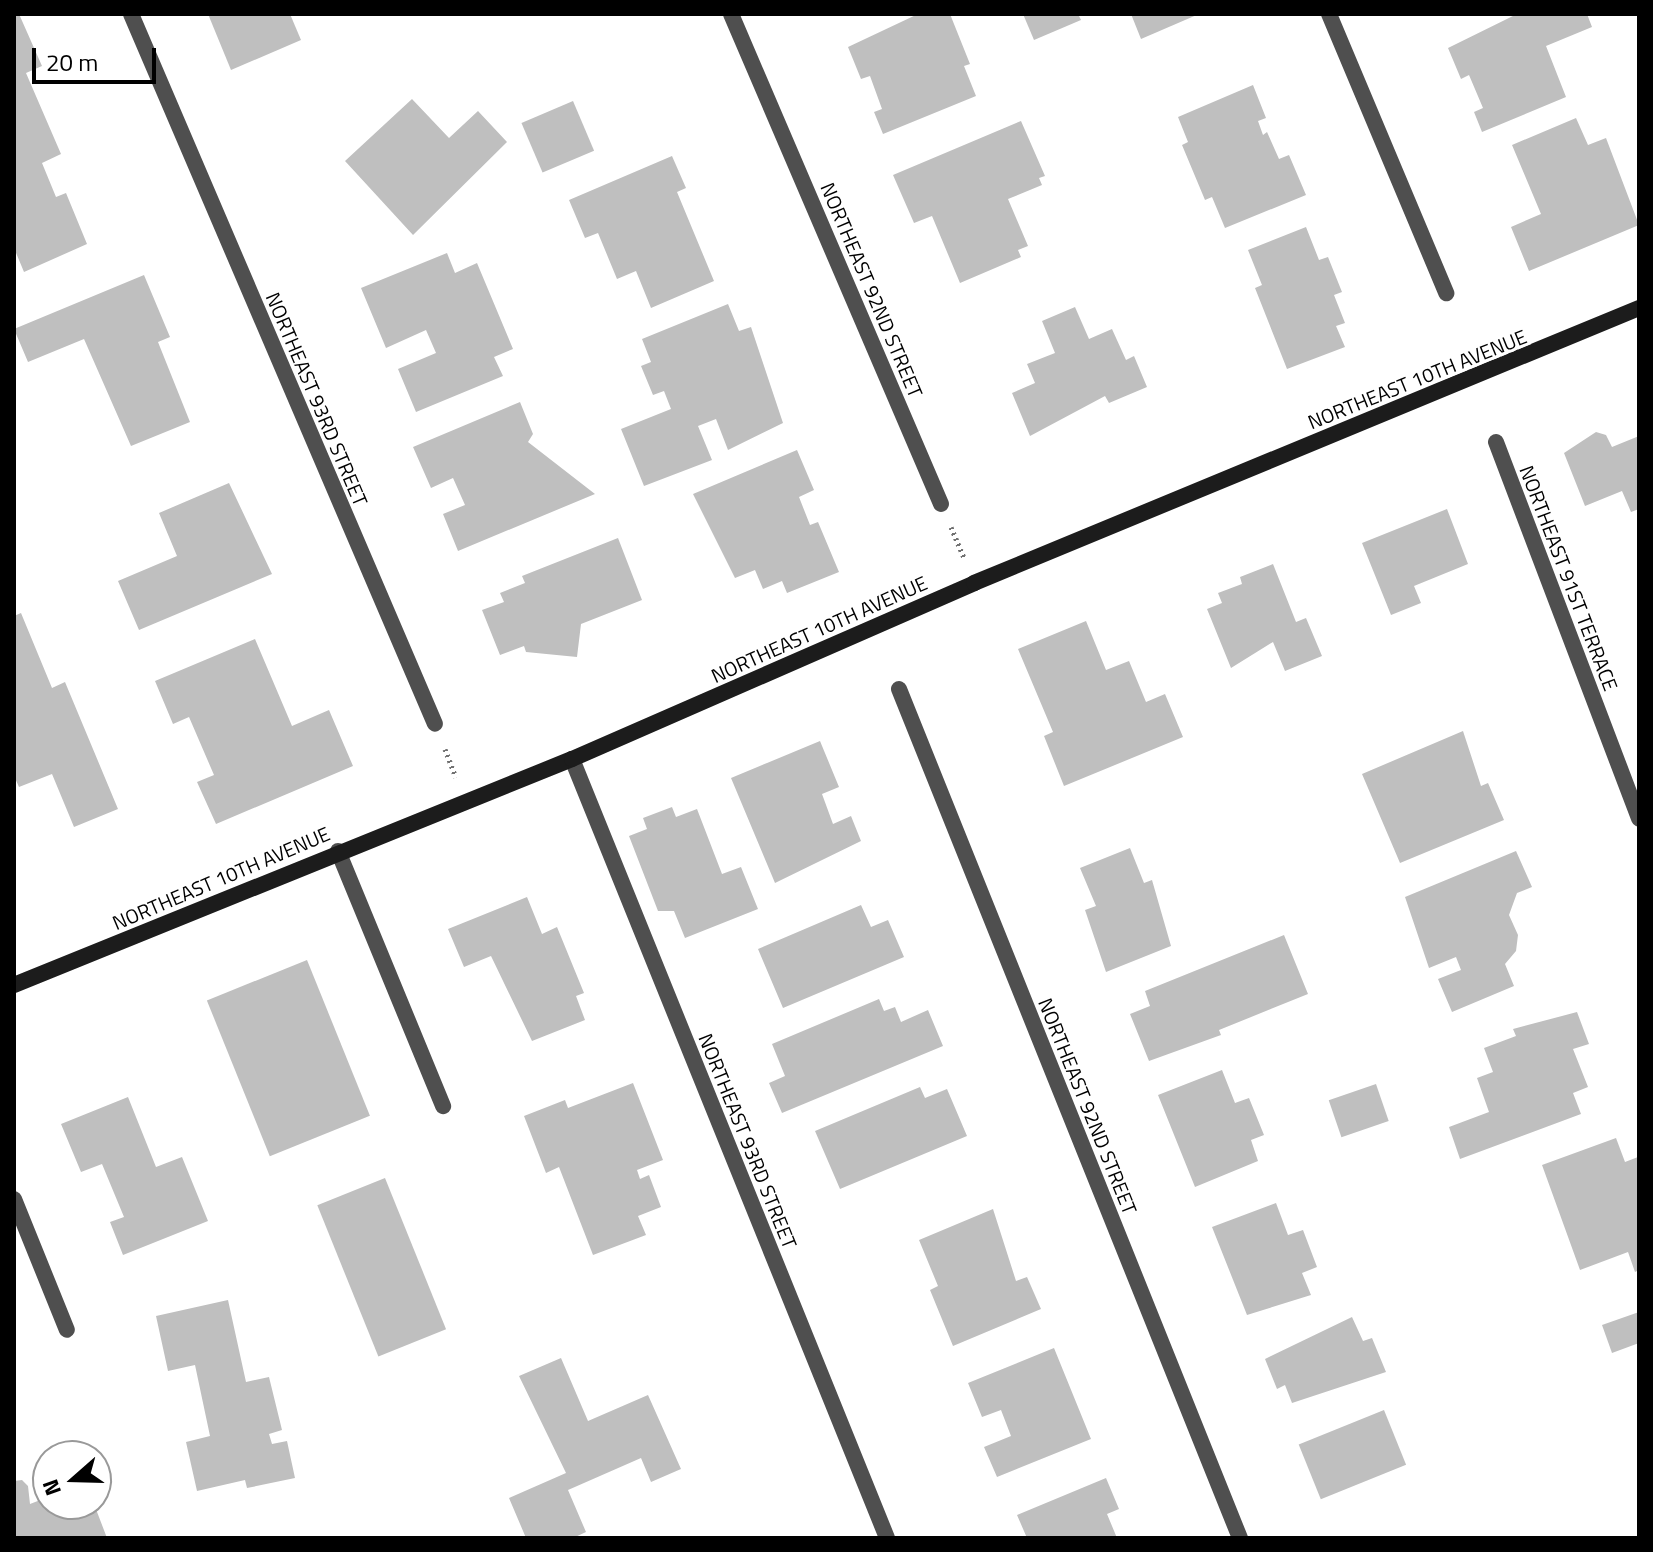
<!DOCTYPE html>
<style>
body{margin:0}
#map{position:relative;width:1653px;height:1552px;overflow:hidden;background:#fff;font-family:"Titillium Web",sans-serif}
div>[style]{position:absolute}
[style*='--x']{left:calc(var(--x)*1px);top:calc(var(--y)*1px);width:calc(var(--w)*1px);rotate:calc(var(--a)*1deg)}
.building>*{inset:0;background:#bfbfbf;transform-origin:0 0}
.path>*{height:5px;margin-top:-2.5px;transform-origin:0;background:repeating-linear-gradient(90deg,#717171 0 2px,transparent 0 6px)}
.street>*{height:16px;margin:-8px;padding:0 8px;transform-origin:8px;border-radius:8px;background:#4f4f4f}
.secondary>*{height:16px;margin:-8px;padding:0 8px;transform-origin:8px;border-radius:8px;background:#1c1c1c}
span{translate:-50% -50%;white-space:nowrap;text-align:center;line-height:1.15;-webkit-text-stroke:6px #fff;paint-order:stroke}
.street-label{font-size:20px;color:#000}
.frame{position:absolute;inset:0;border:16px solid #000;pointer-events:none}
.north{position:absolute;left:32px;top:1440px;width:80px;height:80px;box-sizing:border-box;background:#fff;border:2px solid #999;border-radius:50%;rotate:250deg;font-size:22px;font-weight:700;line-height:32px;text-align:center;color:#000}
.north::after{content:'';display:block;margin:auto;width:28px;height:36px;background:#000;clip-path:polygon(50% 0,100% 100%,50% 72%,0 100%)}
.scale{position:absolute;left:32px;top:48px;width:124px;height:36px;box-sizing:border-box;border:4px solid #000;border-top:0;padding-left:10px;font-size:24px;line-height:28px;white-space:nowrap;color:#000;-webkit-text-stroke:6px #fff;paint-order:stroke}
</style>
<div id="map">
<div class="building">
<i style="clip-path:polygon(19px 14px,42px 66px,26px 73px,61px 154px,42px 163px,56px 197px,66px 193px,87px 244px,24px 272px,14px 248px,14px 16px)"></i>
<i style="clip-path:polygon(208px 14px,290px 14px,301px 40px,231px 70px)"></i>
<i style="clip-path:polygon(918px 14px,950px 14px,970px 64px,964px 66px,976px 96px,883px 134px,874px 112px,882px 109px,870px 76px,861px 79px,848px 47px)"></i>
<i style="clip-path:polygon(1023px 14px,1078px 14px,1081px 20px,1034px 40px)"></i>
<i style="clip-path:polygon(1131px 14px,1199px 14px,1141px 39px)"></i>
<i style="clip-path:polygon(1517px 14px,1587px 14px,1592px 27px,1546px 46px,1566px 97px,1482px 132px,1474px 112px,1483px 108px,1469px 75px,1461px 79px,1448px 48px)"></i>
<i style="clip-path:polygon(1253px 85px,1266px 118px,1258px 121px,1263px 135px,1267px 132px,1279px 159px,1289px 155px,1306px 195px,1225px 228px,1212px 197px,1205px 200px,1182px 145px,1188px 142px,1178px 117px)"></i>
<i style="clip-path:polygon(412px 99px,449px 138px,478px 111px,507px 142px,413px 235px,345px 161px)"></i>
<i style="left:573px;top:101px;width:54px;height:56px;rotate:67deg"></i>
<i style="clip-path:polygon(1576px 118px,1588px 145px,1606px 138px,1639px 225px,1529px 271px,1511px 227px,1541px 214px,1512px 145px)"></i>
<i style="clip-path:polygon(1021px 121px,1045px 176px,1039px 178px,1042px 185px,1008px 199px,1028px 246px,1018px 250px,1021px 257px,960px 283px,932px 216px,914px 223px,893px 175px)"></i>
<i style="clip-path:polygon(672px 156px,686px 188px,677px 192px,714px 281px,651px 308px,636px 271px,617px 279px,598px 233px,585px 238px,569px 200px)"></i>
<i style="clip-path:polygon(1306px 227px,1319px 260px,1328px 257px,1342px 292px,1334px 295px,1345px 323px,1336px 326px,1345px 347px,1287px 369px,1255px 288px,1262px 285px,1248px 250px)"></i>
<i style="clip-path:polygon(447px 253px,455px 273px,477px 263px,513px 349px,494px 357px,503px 376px,416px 412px,398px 369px,436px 353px,426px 330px,386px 348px,361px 288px)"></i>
<i style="clip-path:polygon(144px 275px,170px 337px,158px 342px,190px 422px,131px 446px,84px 339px,28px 362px,14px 329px)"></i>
<i style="clip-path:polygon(728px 304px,739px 331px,751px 327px,783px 423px,728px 450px,716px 419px,698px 426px,712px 460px,644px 486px,621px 429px,671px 409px,664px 391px,653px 395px,641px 366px,651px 362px,642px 339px)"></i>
<i style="clip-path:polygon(1075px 307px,1089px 339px,1112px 329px,1126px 360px,1134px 356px,1147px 387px,1109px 403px,1105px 396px,1030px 436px,1012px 393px,1035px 383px,1027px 364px,1055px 353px,1042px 321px)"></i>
<i style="clip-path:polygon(520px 402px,533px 434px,528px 442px,595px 494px,458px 551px,443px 514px,465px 505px,453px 478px,431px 488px,413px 447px)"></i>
<i style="clip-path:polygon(1596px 432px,1606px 435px,1612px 447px,1639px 436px,1639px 509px,1631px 512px,1622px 491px,1585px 506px,1564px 453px)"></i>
<i style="clip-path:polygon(797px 450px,814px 490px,799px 497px,810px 525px,818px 522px,839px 572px,787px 593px,782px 581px,763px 589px,755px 570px,735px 578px,693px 494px)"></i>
<i style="clip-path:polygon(229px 483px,272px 574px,139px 630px,118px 581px,177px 556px,159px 513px)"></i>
<i style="clip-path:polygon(1447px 509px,1468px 564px,1414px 586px,1421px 603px,1391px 615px,1362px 543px)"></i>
<i style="clip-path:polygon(618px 538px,642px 600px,581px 624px,577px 657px,526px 652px,524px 646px,500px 655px,482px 610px,504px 602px,500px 593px,525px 583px,522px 576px)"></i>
<i style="clip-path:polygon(1273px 564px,1296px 622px,1306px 618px,1322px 656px,1285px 671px,1273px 642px,1231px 668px,1207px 609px,1222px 603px,1218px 593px,1242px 584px,1240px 577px)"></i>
<i style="clip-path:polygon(21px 613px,52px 688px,65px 682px,118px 809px,74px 827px,52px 774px,19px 787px,14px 776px,14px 616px)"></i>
<i style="clip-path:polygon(1086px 621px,1106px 670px,1129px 661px,1146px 702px,1165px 694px,1183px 737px,1064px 786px,1044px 736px,1053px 732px,1018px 649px)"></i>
<i style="clip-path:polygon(255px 639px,292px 726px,329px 710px,353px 766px,216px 824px,197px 782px,214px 775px,189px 717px,173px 724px,155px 681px)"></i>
<i style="clip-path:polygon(1463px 731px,1481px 786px,1488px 783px,1504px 820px,1400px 863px,1362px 774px)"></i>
<i style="clip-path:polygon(820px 741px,839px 787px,822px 794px,833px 824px,851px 816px,861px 841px,775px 883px,731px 778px)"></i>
<i style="clip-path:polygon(672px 807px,676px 817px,697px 809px,722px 874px,741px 867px,758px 909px,685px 938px,674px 911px,658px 911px,629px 836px,647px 829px,643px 818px)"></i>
<i style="clip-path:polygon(1130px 848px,1144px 883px,1152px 880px,1171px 946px,1106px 972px,1085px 910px,1096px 906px,1080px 868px)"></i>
<i style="clip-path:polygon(1516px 851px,1532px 887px,1517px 893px,1509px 915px,1518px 935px,1516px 951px,1505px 964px,1514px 986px,1452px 1012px,1438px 979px,1461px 970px,1456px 957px,1429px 968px,1405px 897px)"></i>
<i style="clip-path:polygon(527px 897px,542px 934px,557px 927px,584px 993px,576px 996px,585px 1020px,532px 1041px,491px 956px,464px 967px,448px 929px)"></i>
<i style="clip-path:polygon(861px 905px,871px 927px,888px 920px,904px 957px,783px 1008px,758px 949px)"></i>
<i style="clip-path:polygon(1284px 935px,1308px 994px,1219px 1030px,1221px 1035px,1149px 1061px,1130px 1014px,1150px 1006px,1145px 991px)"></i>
<i style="left:307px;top:960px;width:168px;height:108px;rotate:68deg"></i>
<i style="clip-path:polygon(879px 999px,884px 1011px,895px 1007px,901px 1022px,928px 1010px,943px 1046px,782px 1113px,769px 1083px,785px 1076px,772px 1044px)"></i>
<i style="clip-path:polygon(1577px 1012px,1589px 1044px,1573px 1049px,1588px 1087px,1573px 1093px,1581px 1114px,1460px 1159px,1449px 1127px,1489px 1112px,1477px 1078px,1493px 1072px,1484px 1048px,1516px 1036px,1513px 1029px)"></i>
<i style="clip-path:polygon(1222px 1070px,1235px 1103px,1249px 1098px,1264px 1135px,1251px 1140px,1258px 1161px,1195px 1187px,1158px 1095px)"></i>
<i style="clip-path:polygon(633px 1083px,663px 1160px,637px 1170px,640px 1179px,649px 1175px,661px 1207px,638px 1216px,646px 1235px,593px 1255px,559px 1167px,546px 1173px,524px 1116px,565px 1100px,568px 1108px)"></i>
<i style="left:1376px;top:1084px;width:39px;height:50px;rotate:71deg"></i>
<i style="clip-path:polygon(920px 1087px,925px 1098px,947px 1089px,967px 1136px,840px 1189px,815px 1131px)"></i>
<i style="clip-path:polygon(128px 1097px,156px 1167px,182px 1157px,208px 1221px,123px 1255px,110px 1222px,124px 1217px,102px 1164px,81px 1172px,61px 1124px)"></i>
<i style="clip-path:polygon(1616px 1138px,1625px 1162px,1638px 1157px,1639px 1161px,1639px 1270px,1635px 1272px,1628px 1252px,1580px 1270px,1542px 1165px)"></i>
<i style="left:385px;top:1178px;width:163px;height:73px;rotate:68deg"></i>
<i style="clip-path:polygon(1276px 1203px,1288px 1235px,1303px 1230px,1317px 1267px,1302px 1273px,1311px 1295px,1247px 1315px,1212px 1227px)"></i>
<i style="clip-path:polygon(993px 1209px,1016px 1281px,1027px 1277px,1041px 1309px,953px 1346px,930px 1290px,938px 1286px,919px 1240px)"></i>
<i style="clip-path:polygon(228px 1300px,246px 1382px,269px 1377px,282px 1430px,269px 1434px,272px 1444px,287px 1441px,295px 1478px,247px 1488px,245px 1480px,197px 1491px,186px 1442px,210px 1436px,195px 1365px,168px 1371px,156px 1316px)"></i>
<i style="clip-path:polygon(1639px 1312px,1639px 1343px,1612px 1353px,1602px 1325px)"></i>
<i style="clip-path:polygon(1352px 1317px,1363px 1341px,1372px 1338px,1386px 1372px,1292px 1403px,1285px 1385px,1277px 1389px,1265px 1359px)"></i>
<i style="clip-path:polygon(1054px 1348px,1091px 1439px,997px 1477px,984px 1447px,1011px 1436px,1001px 1410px,982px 1417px,968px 1383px)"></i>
<i style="clip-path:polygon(561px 1358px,588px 1421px,648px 1395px,681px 1469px,651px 1482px,641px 1458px,568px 1490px,586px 1532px,573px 1538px,526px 1538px,509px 1498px,566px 1473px,519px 1376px)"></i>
<i style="left:1384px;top:1410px;width:59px;height:92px;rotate:68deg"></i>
<i style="clip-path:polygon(1106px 1478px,1119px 1509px,1107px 1514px,1117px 1538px,1027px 1538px,1017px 1515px)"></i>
<i style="clip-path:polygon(22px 1480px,28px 1486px,30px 1504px,48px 1497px,48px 1504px,94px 1504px,107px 1538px,14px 1538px,14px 1481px)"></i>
</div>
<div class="path">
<i style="--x:951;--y:527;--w:34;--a:67"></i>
<i style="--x:445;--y:749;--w:30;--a:69"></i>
</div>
<div class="street">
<i style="--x:131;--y:14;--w:772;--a:66.82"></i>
<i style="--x:731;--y:14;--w:533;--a:66.8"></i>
<i style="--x:1329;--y:14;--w:303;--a:67.2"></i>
<i style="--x:1496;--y:442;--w:403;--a:69.2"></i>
<i style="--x:899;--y:689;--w:915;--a:68.12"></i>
<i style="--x:572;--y:759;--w:840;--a:67.98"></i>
<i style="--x:338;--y:851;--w:276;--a:67.6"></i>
<i style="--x:14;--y:1199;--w:141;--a:68"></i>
</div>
<div class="secondary">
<i style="--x:14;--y:985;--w:602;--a:-22.05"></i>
<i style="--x:572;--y:759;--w:439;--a:-23.6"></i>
<i style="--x:974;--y:583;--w:720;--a:-22.47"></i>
</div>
<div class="street-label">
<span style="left:872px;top:290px;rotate:67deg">NORTHEAST 92ND STREET</span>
<span style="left:1417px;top:379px;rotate:-22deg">NORTHEAST 10TH AVENUE</span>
<span style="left:317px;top:399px;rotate:67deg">NORTHEAST 93RD STREET</span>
<span style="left:1569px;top:578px;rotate:69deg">NORTHEAST 91ST TERRACE</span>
<span style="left:819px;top:629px;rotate:-24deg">NORTHEAST 10TH AVENUE</span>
<span style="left:221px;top:878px;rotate:-23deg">NORTHEAST 10TH AVENUE</span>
<span style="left:1088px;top:1106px;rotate:68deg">NORTHEAST 92ND STREET</span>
<span style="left:748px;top:1141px;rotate:68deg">NORTHEAST 93RD STREET</span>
</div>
<div class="frame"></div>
<div class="north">N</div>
<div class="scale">20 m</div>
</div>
